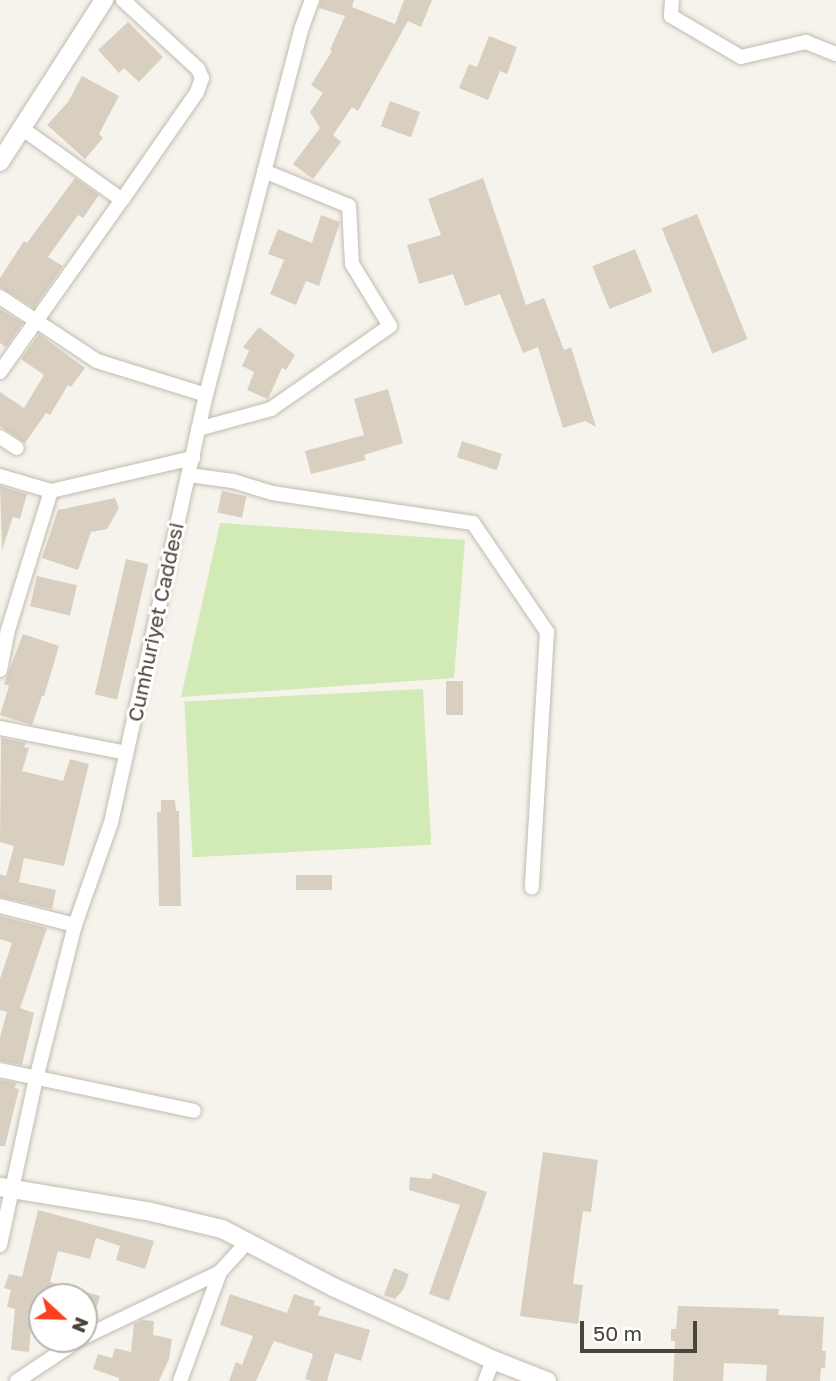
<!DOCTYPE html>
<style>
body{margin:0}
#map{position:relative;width:836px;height:1381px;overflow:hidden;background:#f6f3ec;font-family:"Golos Text",sans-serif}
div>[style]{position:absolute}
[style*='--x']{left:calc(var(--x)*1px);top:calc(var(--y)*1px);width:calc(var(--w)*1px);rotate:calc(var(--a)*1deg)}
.green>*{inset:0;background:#d2eab5;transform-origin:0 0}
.building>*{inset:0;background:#d8cfc1;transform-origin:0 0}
.roads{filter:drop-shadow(0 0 2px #c2bbae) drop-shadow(0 0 2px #c2bbae)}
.minor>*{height:14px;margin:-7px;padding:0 7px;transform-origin:7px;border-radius:7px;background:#fff}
.tertiary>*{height:18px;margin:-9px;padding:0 9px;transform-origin:9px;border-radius:9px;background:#fff}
span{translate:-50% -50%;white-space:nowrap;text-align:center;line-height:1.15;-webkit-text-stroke:6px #fff;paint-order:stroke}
.street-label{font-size:21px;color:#4b4439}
.north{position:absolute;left:28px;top:1283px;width:70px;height:70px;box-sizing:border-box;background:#fff;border:2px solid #b7b4b0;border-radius:50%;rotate:112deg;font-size:19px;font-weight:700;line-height:28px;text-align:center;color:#4b4439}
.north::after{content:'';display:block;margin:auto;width:24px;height:32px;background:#fc3f1d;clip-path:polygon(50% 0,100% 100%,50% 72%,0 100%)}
.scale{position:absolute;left:580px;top:1321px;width:117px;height:32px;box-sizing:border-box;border:4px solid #4b4439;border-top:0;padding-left:9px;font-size:21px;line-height:24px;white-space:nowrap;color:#4b4439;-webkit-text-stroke:5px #fff;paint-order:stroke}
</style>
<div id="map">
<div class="green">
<i style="clip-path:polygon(220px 523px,465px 540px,454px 678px,181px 697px)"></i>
<i style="left:423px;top:689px;width:156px;height:239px;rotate:87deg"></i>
</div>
<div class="building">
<i style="clip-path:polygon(321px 0,354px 0,352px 7px,395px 24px,404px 0,432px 0,421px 27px,408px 21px,358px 111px,352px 107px,333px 135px,341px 142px,313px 179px,293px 164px,320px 128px,310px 112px,323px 93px,311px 85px,332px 51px,330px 50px,345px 16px,319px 8px)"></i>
<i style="clip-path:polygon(128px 22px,163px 57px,139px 82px,124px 68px,119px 73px,98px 50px)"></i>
<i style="clip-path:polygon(489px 36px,517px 47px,507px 74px,500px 71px,488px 100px,459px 88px,469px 64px,477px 67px)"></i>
<i style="clip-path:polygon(82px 76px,119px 96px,99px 134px,103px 138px,85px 159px,47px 125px,68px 102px)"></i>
<i style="left:390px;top:101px;width:32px;height:27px;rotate:20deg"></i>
<i style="clip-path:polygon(75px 178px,99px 195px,83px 218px,78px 215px,48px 257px,63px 266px,34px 308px,0 287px,0 278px,24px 241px,27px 243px)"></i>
<i style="clip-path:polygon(483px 178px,526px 305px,544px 298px,564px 350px,571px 347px,596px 427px,585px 421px,563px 428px,538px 347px,523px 353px,500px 294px,465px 306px,453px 274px,419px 284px,407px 245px,441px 235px,428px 199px)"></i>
<i style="left:697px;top:214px;width:135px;height:38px;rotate:68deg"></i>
<i style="clip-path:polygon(321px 215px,340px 222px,319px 286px,306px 281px,296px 305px,270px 294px,284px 260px,268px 254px,278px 229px,312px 243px)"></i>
<i style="left:635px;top:249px;width:46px;height:46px;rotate:68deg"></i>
<i style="clip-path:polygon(0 309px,23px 323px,6px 347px,0 343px)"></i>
<i style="clip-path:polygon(259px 327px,295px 355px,286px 370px,282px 368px,268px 399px,247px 390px,254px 372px,242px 366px,249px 351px,243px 347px)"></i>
<i style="clip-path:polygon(39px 334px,85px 368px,71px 387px,68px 385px,50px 415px,46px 413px,25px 443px,0 426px,0 392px,24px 408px,44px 375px,21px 359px)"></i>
<i style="clip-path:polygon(388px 389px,403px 443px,364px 455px,366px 460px,311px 474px,305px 451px,364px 435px,354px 399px)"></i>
<i style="left:462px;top:441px;width:42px;height:17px;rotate:18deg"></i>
<i style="clip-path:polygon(0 486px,27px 494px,20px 519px,13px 517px,2px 550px)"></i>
<i style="left:222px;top:491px;width:25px;height:22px;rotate:12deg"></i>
<i style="clip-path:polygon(115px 498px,119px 508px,107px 529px,91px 532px,78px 570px,42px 558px,58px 510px)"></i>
<i style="left:126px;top:559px;width:23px;height:139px;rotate:13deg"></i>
<i style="left:37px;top:576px;width:41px;height:31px;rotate:13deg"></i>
<i style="clip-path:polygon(23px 634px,59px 646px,44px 696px,42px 696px,32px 725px,0 715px,9px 686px,4px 684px)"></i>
<i style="left:446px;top:681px;width:17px;height:34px"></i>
<i style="clip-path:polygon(1px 738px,26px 743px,24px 747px,29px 748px,22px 771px,63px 781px,70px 759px,89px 764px,64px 866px,24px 858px,19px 882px,56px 890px,52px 909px,0 897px,0 874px,6px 876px,14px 846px,0 842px)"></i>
<i style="clip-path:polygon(161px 800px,175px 800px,176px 811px,179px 811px,181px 906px,159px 906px,157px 812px,161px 812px)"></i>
<i style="left:332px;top:875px;width:15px;height:36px;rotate:90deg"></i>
<i style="clip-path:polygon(0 916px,47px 928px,20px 1008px,34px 1013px,22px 1065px,0 1061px,0 1037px,7px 1012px,0 1010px,0 979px,12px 943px,0 939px)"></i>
<i style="clip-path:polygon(0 1080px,16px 1083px,15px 1088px,19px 1089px,5px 1146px,0 1146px)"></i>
<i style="clip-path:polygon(543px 1152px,598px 1160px,591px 1212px,583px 1211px,573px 1284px,583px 1285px,578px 1324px,520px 1316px)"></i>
<i style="clip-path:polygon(433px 1173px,487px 1192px,449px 1301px,429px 1294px,460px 1205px,409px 1190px,410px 1177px,431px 1179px)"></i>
<i style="clip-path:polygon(38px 1210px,154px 1241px,145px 1269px,116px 1260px,120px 1246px,96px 1238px,90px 1259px,58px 1251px,50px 1282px,100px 1296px,92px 1323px,84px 1326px,84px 1297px,42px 1297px,39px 1315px,32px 1313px,29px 1352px,11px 1350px,15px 1309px,7px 1307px,11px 1290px,4px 1288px,9px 1274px,22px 1277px)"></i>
<i style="clip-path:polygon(394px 1268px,409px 1274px,403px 1290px,395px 1299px,384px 1295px)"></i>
<i style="clip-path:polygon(230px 1294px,287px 1313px,294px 1294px,315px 1301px,314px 1305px,321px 1307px,318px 1315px,370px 1330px,361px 1361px,335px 1353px,327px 1381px,312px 1381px,305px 1379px,313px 1354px,274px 1341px,256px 1381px,229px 1381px,236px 1362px,242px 1365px,253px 1336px,220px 1325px)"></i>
<i style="clip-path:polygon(678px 1306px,779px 1309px,778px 1315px,824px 1317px,822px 1351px,826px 1351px,825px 1368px,821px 1368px,820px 1381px,766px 1381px,767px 1365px,724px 1363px,723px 1381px,673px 1381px,675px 1341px,671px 1341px,671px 1329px,676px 1329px)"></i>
<i style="clip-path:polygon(142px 1320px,154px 1321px,153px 1335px,172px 1339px,169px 1359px,159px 1381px,119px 1381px,119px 1378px,93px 1369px,98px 1354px,112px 1358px,115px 1348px,131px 1352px,134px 1324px)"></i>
</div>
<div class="roads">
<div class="minor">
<i style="--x:672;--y:0;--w:16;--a:94"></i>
<i style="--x:671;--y:16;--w:81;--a:30.4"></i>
<i style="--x:741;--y:57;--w:67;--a:-13"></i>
<i style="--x:806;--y:42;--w:32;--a:22"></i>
<i style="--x:122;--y:200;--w:131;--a:-55.2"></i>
<i style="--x:197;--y:92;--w:15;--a:-70"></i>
<i style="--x:202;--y:78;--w:10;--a:-114"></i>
<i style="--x:198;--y:69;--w:102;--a:-137.4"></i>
<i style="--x:0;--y:297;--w:116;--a:33.4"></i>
<i style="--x:97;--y:361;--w:114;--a:17.3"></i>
<i style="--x:0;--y:372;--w:211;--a:-54.7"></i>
<i style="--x:122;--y:200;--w:122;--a:-144.4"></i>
<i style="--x:198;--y:429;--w:76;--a:-15.3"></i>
<i style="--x:271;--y:409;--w:145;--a:-34.9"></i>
<i style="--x:390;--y:326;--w:73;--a:-121.5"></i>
<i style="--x:352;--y:264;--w:58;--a:-93"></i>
<i style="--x:349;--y:206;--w:92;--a:-157.6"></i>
<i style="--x:0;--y:437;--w:20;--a:33"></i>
<i style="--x:189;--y:475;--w:44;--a:7.8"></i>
<i style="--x:233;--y:481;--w:41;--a:17.1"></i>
<i style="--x:272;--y:493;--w:203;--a:8.5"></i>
<i style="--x:473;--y:523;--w:132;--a:55.8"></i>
<i style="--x:547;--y:632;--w:256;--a:93.4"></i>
<i style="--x:0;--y:476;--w:53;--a:16.4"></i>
<i style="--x:51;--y:491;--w:146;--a:-13.1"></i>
<i style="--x:0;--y:670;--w:41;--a:-78.7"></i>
<i style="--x:8;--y:630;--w:145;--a:-72.8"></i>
<i style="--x:0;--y:728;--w:128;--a:11.2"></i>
<i style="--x:0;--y:906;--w:77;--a:14.2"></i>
<i style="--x:0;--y:1070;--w:198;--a:11.9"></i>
<i style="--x:0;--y:1245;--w:170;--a:-77.8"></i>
<i style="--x:36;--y:1079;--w:159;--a:-75.8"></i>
<i style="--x:75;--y:925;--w:108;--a:-70.6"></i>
<i style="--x:111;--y:823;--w:438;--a:-77.5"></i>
<i style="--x:206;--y:395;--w:377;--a:-75.4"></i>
<i style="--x:301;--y:30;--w:32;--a:-70"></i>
<i style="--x:84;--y:1337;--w:151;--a:-25.5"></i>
<i style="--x:220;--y:1272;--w:42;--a:-47.9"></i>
<i style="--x:17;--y:1381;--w:76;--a:-33.7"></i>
<i style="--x:180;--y:1381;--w:116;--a:-69.8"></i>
<i style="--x:485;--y:1381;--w:22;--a:-69"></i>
</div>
<div class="tertiary">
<i style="--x:0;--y:162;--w:193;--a:-57.3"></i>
<i style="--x:0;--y:1187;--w:149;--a:9.3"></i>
<i style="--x:147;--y:1211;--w:77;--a:13.5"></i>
<i style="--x:222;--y:1229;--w:125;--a:27.6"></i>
<i style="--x:333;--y:1287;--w:176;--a:24.5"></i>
<i style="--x:493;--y:1360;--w:58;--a:21.3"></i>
</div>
</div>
<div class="street-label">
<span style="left:155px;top:622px;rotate:-78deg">Cumhuriyet Caddesi</span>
</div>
<div class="north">N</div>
<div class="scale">50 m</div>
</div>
